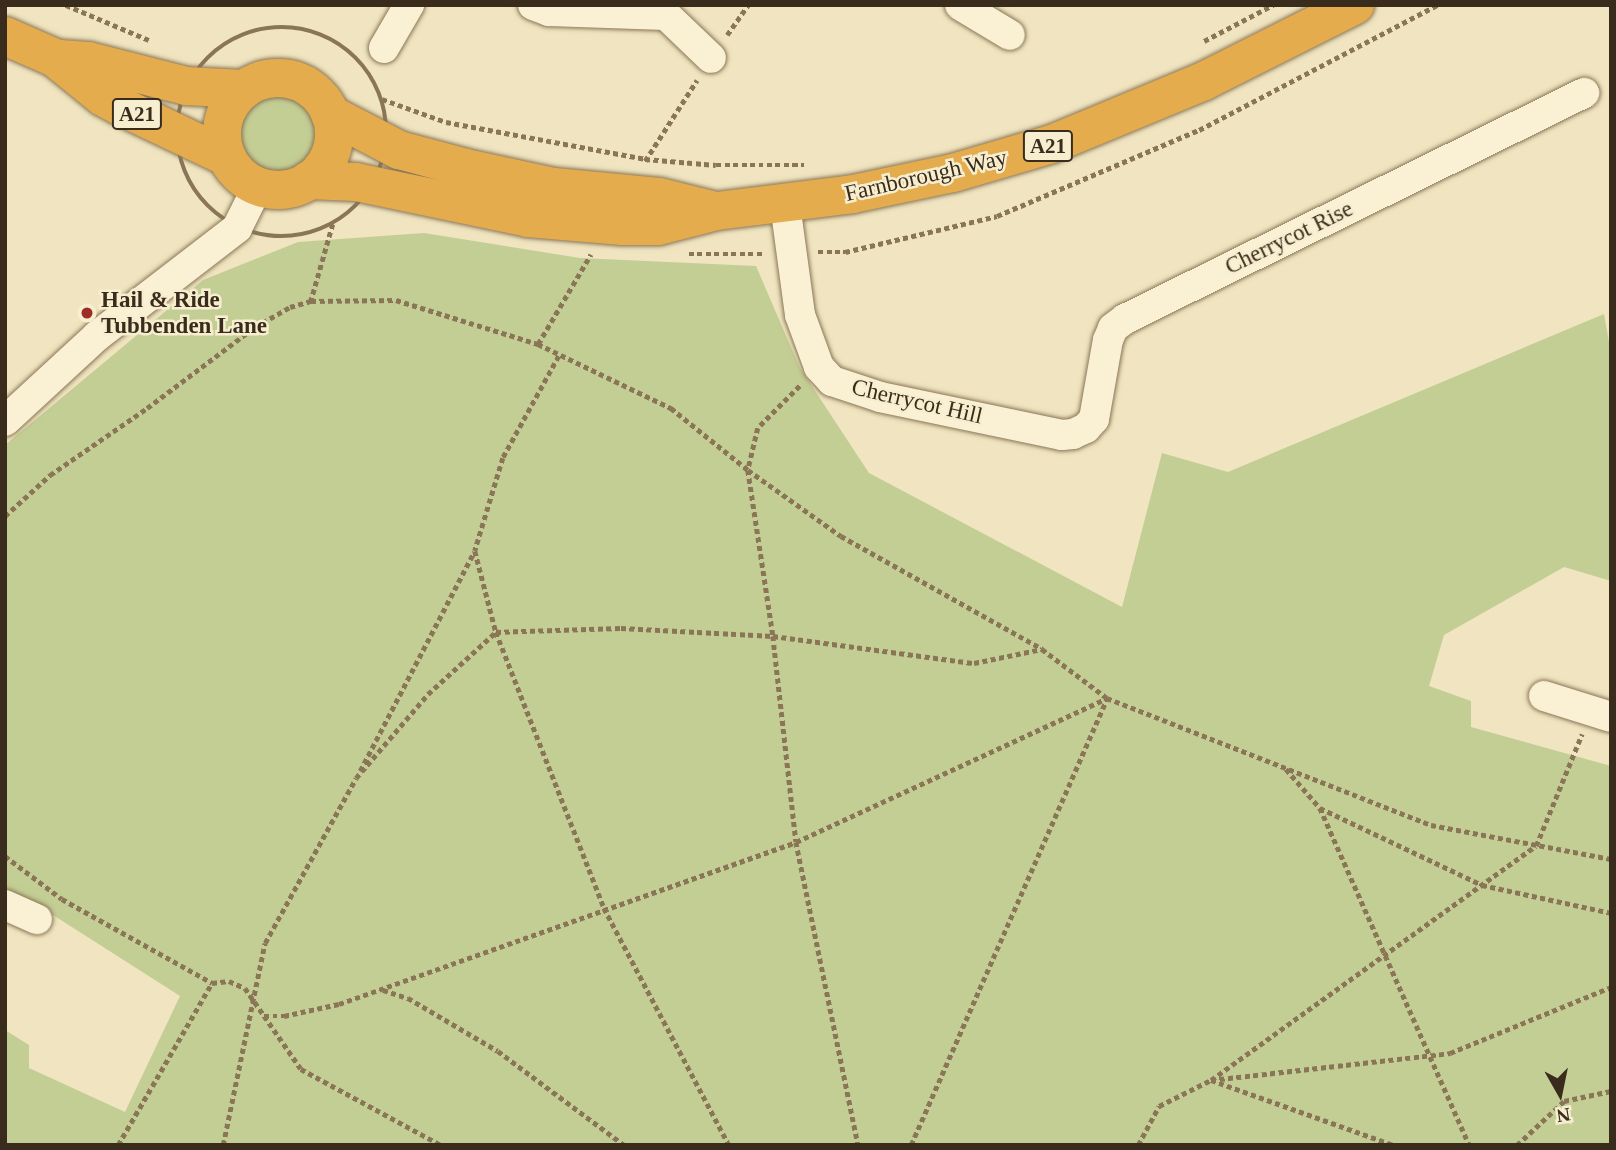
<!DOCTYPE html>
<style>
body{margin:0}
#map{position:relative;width:1616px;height:1150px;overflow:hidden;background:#f0e5c0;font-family:Georgia,serif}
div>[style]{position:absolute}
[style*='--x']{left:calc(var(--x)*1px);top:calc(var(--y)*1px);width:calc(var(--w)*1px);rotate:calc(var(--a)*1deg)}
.green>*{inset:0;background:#c3ce94}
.round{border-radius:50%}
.path>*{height:4.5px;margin-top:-2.25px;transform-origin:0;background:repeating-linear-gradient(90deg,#8a7657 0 5px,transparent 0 8.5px)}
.path>.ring{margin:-2.25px;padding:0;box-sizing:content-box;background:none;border:4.5px solid #8a7657;border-radius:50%}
.roads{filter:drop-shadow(0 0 2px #8a7657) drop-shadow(0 0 2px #8a7657)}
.minor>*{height:30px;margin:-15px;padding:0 15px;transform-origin:15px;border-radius:15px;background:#faf1d4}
.highway>*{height:38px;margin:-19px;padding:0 19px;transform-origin:19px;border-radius:19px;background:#e4ac4c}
.highway>.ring{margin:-19px;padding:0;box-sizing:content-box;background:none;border:38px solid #e4ac4c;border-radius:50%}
.dots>*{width:19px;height:19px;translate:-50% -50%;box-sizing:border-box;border:4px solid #f7eed0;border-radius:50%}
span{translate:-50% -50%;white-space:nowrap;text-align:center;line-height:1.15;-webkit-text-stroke:5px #f7eed0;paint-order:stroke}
.shield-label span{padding:2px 5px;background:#f7eed0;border:2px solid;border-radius:5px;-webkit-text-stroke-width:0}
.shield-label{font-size:21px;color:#392c1c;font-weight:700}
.street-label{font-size:23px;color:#392c1c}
.poi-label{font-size:23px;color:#392c1c;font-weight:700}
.left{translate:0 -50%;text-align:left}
.frame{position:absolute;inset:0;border:7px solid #392c1c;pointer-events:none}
.north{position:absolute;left:1525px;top:1059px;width:70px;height:70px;-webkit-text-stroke:5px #f7eed0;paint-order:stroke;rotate:171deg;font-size:19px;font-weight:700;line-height:28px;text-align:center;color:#392c1c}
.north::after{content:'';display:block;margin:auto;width:24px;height:32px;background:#392c1c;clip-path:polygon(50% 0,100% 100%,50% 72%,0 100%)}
</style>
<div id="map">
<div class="green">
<i class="round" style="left:239px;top:95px;width:78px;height:78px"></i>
<i style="clip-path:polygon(424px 233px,580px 258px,756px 266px,800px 368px,869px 473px,1122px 607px,1162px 453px,1228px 472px,1604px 314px,1611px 353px,1611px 581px,1564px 567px,1444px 635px,1429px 686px,1471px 701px,1471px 727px,1611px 766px,1611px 1145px,5px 1145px,5px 1030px,29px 1045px,29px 1068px,125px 1112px,180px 996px,53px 915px,5px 894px,5px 445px,203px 280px,298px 242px)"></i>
</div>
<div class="path">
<i style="--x:66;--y:5;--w:90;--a:22.9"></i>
<i class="ring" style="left:177px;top:27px;width:205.5px;height:205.5px"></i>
<i style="--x:727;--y:35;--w:37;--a:-55"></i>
<i style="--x:1204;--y:41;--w:78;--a:-27.6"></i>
<i style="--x:382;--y:99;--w:68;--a:19.8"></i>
<i style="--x:446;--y:122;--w:202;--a:10.5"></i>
<i style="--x:645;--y:159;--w:71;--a:4.8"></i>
<i style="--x:716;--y:165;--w:88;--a:0"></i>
<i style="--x:645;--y:161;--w:96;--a:-57.3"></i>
<i style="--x:333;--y:224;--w:80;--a:105.9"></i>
<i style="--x:311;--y:301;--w:85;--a:-0.7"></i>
<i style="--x:396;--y:300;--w:149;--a:17.2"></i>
<i style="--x:538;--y:344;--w:148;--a:25.7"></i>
<i style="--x:671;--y:408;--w:99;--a:38.8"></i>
<i style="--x:748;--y:470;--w:168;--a:81.4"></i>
<i style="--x:773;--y:636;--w:207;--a:83.6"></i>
<i style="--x:796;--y:842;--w:309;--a:78.4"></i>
<i style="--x:818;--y:252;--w:27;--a:0"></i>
<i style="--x:845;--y:252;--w:156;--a:-13.3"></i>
<i style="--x:997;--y:216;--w:220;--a:-23.1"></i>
<i style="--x:1199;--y:130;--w:269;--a:-27.7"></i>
<i style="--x:689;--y:254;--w:75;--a:0"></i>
<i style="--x:538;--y:344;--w:104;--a:-59.5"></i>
<i style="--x:559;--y:356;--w:116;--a:118.8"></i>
<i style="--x:503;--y:458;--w:97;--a:106.8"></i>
<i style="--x:475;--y:551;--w:84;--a:75.5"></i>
<i style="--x:496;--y:632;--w:296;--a:68.6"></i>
<i style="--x:604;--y:908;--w:268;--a:62.2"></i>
<i style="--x:800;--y:386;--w:59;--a:135"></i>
<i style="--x:758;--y:428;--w:43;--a:103.4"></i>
<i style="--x:748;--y:470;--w:114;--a:35.4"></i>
<i style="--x:841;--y:536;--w:231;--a:29.3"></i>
<i style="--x:1042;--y:649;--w:81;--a:37"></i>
<i style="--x:1107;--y:698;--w:348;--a:21.4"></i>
<i style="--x:1431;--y:825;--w:183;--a:10.7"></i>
<i style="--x:5;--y:516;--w:61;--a:-42.3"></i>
<i style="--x:50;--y:475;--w:118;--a:-34.6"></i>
<i style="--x:147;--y:408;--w:135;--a:-36.9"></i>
<i style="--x:255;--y:327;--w:40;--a:-29.7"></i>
<i style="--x:290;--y:307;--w:22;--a:-16"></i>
<i style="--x:1286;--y:769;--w:52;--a:48.9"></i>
<i style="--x:1320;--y:808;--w:179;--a:25.4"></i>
<i style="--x:1482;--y:885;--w:132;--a:12.2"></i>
<i style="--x:360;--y:771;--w:247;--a:-62.5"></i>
<i style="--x:1320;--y:808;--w:368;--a:66.1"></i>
<i style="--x:5;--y:856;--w:71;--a:37"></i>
<i style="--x:62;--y:899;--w:172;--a:29.2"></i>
<i style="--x:212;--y:983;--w:17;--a:-7"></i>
<i style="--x:229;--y:981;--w:17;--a:24"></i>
<i style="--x:245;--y:988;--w:98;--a:55.3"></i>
<i style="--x:301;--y:1069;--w:159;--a:28.5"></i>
<i style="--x:383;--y:990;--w:26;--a:18"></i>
<i style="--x:408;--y:998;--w:104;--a:30.5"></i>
<i style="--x:498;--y:1051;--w:157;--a:36.7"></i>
<i style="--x:264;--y:1016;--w:20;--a:0"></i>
<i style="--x:284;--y:1016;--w:56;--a:-12.3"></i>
<i style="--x:339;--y:1004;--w:485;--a:-19.5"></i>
<i style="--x:796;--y:842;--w:343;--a:-24.8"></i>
<i style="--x:1211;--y:1080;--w:400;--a:-35.8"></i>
<i style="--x:1536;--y:846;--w:121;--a:-67.7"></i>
<i style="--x:1211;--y:1080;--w:241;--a:-6.4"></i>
<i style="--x:1450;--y:1053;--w:174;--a:-22.3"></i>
<i style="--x:118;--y:1145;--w:187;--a:-59.9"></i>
<i style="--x:223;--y:1145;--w:206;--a:-78.3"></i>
<i style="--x:265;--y:943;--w:188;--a:-61.1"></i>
<i style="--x:356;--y:778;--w:111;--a:-49.4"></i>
<i style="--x:428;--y:694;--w:92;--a:-42.4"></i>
<i style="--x:496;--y:632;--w:125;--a:-1.8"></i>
<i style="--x:621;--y:628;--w:152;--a:3"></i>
<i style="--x:773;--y:636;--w:203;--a:7.7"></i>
<i style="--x:974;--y:663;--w:69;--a:-11.6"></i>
<i style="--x:911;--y:1145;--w:488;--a:-66.3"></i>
<i style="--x:1138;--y:1145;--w:44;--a:-61.7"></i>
<i style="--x:1159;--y:1106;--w:58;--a:-26.6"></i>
<i style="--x:1211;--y:1080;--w:194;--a:19.6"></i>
<i style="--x:1517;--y:1145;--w:64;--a:-43.1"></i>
<i style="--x:1564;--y:1101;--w:48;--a:-12"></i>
</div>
<div class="roads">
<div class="minor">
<i style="--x:533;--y:5;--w:17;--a:21"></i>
<i style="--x:549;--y:11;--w:117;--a:2"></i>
<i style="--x:666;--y:15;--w:62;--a:43.7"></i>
<i style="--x:960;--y:5;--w:58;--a:31"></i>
<i style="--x:384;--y:48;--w:50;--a:-59.8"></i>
<i style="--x:785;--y:204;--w:112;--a:82.3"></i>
<i style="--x:800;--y:315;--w:55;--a:69.9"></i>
<i style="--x:819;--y:367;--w:19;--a:47"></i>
<i style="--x:832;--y:381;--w:51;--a:18.4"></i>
<i style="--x:880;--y:397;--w:186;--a:11.8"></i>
<i style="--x:1062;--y:435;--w:11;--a:-5"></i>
<i style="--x:1073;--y:434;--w:14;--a:-25"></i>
<i style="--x:1086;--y:428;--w:12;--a:-48"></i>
<i style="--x:1094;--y:419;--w:80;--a:-80"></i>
<i style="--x:1108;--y:340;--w:13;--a:-67"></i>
<i style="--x:1113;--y:328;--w:15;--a:-37"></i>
<i style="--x:1125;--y:319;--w:512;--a:-26.21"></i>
<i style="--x:5;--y:421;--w:125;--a:-42.7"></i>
<i style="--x:97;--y:336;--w:177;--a:-37.6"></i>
<i style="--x:237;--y:228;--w:47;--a:-63.4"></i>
<i style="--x:1544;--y:696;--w:70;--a:17.4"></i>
<i style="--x:5;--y:905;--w:35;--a:24"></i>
</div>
<div class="highway">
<i style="--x:5;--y:36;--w:55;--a:23.7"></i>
<i style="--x:55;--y:58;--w:62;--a:39.1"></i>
<i style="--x:103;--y:97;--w:21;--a:28"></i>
<i style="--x:122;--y:107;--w:116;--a:25.5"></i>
<i style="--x:60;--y:59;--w:28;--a:4"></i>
<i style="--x:88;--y:61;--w:101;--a:14.3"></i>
<i style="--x:186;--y:86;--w:57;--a:3"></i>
<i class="ring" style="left:222px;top:78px;width:74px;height:74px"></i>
<i style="--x:330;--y:114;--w:78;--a:27.6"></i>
<i style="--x:399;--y:150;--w:69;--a:15"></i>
<i style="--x:466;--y:168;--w:90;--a:12.2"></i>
<i style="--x:554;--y:187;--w:105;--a:5.4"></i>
<i style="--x:659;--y:197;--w:55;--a:13.8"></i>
<i style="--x:309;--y:180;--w:47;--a:2.4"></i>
<i style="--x:356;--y:182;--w:176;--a:11.8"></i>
<i style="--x:528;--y:218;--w:95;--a:4.8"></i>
<i style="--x:623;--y:226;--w:35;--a:0"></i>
<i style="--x:658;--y:226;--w:61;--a:-14.3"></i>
<i style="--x:717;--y:211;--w:137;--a:-7.1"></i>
<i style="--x:853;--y:194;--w:102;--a:-11.9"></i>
<i style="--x:953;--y:173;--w:103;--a:-16.3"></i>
<i style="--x:1052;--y:144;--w:165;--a:-22.5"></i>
<i style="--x:1204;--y:81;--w:169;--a:-26.7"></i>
</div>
</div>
<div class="dots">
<i style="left:87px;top:313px;background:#9c2c24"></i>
</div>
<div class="shield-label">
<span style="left:137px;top:114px">A21</span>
<span style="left:1048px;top:146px">A21</span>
</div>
<div class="street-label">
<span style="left:926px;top:176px;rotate:-13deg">Farnborough Way</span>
<span style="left:1289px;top:238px;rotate:-26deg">Cherrycot Rise</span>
<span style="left:917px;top:402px;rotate:13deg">Cherrycot Hill</span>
</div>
<div class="poi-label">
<span class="left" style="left:101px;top:313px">Hail &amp; Ride<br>Tubbenden Lane</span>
</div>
<div class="frame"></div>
<div class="north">N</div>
</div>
